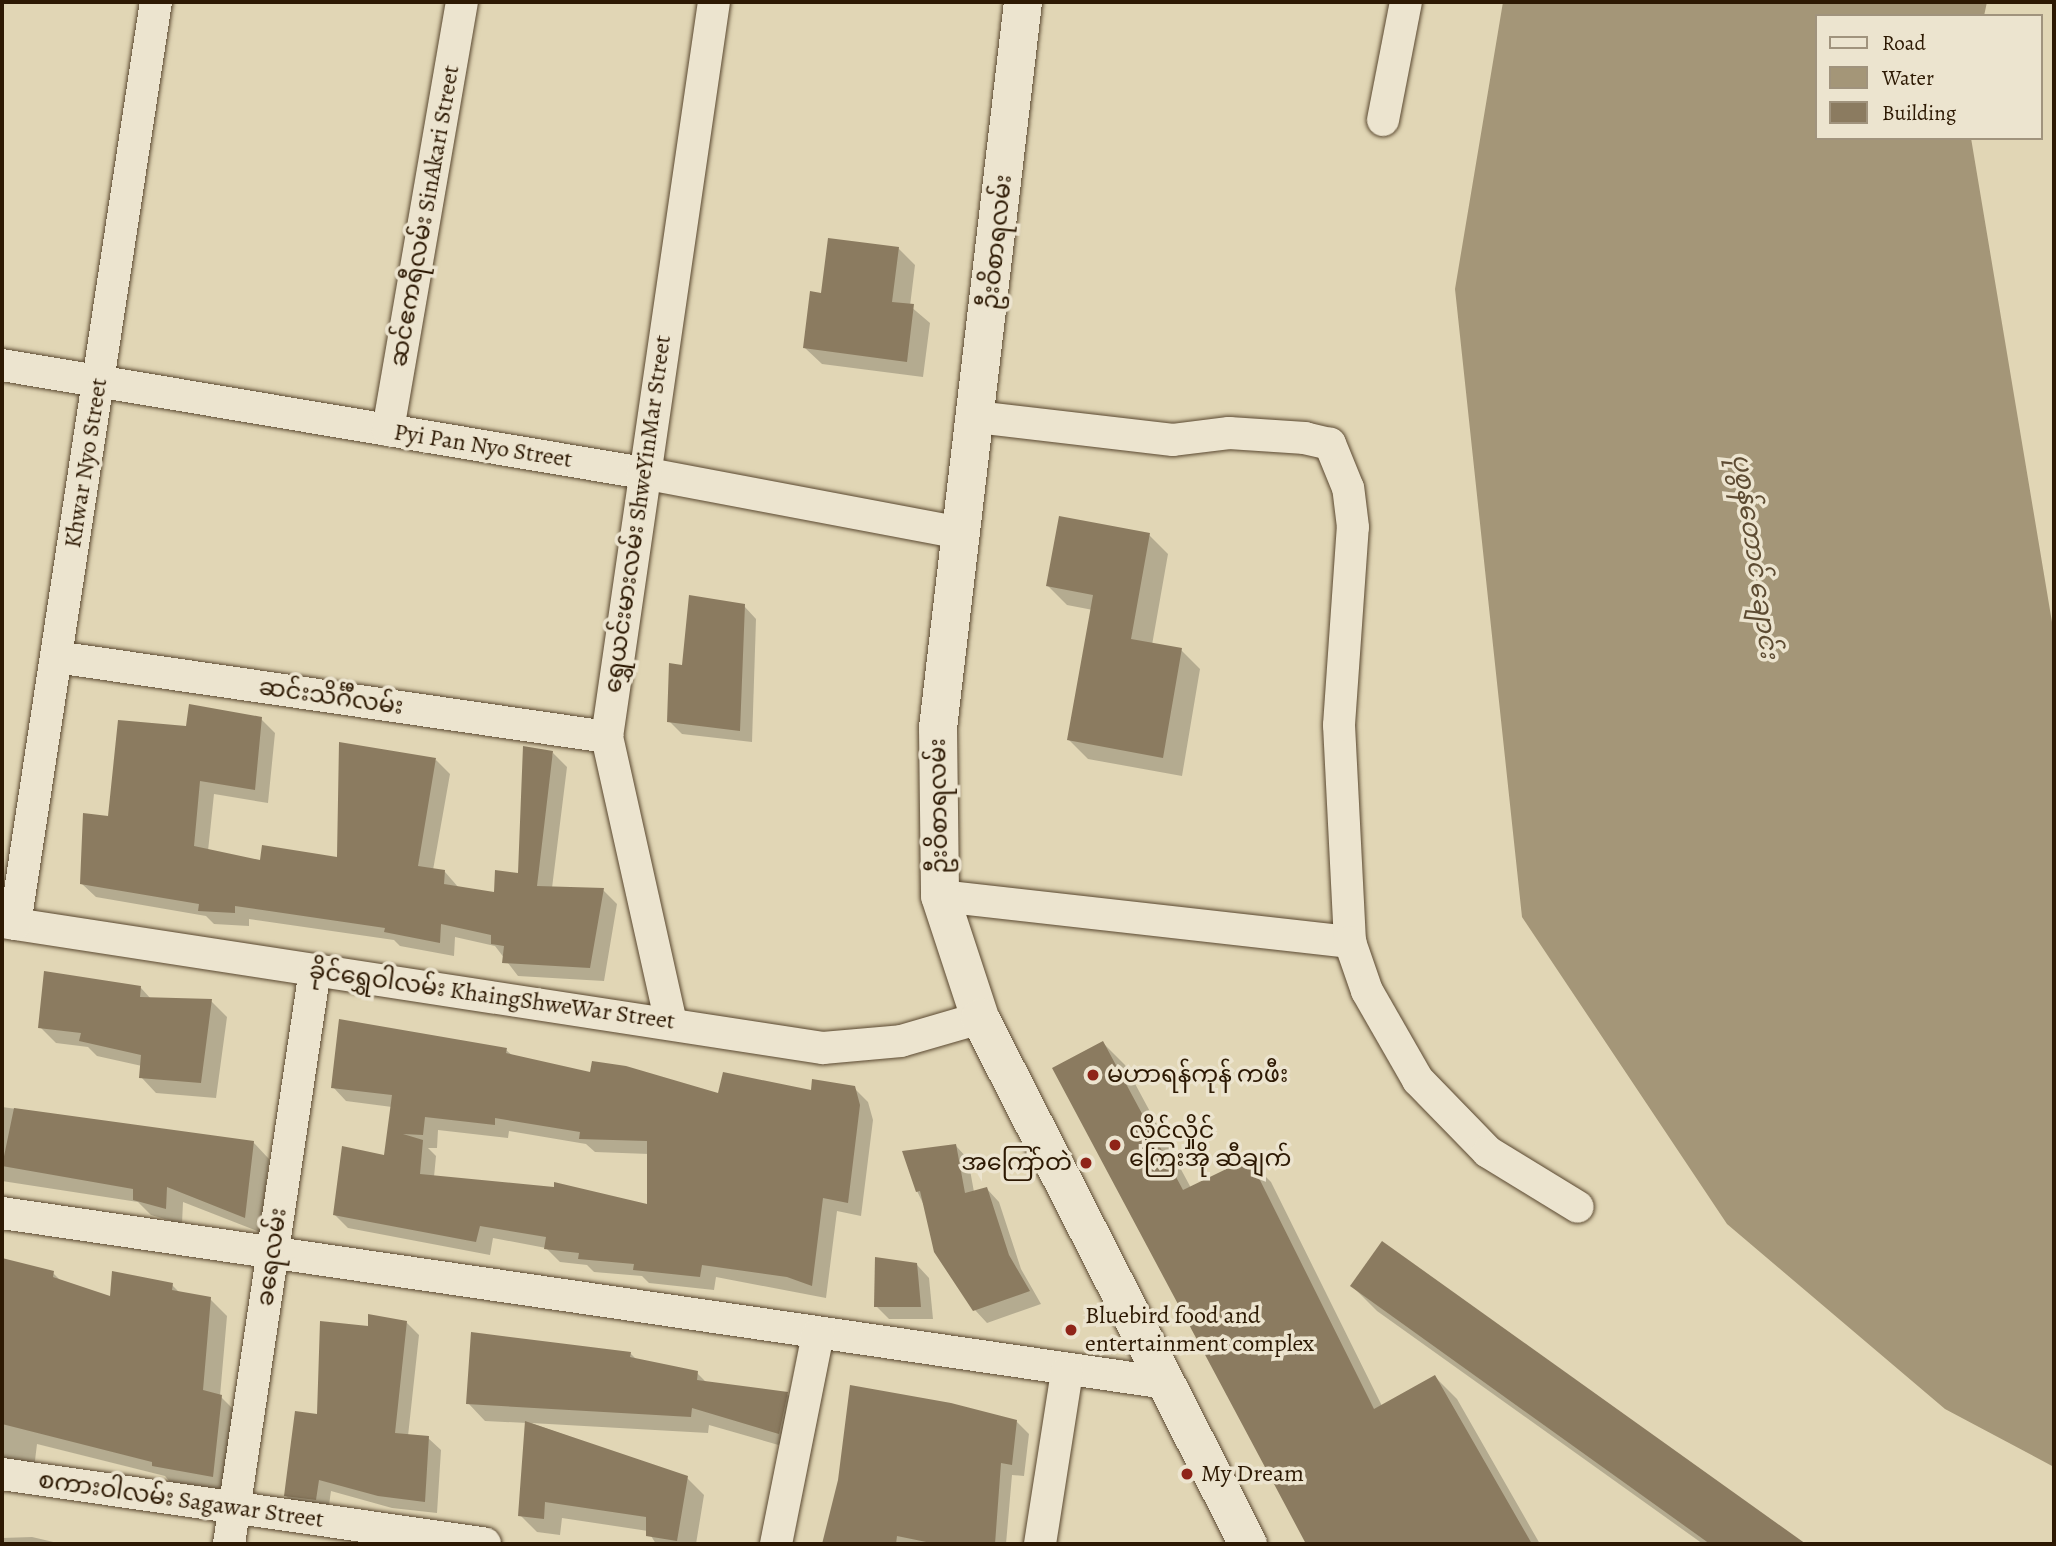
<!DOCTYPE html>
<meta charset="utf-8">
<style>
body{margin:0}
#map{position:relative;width:2056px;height:1546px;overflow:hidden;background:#e1d6b5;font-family:Alegreya,"Noto Sans Myanmar",serif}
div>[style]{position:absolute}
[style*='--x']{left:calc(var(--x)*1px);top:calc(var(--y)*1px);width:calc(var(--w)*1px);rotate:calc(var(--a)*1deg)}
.water>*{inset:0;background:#a49678}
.shadow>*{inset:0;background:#0003}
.building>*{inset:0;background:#8b7b60}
.roads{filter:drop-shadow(0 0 2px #5a4830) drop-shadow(0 0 2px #5a4830)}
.street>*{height:32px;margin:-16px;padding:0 16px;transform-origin:16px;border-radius:16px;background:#ece4cf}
.secondary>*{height:38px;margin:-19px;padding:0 19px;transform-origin:19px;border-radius:19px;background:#ece4cf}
.dots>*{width:19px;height:19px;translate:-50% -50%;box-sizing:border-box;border:4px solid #ece4cf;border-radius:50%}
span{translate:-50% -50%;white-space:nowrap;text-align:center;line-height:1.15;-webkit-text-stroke:7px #ece4cf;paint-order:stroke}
.street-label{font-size:24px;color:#2d1903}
.poi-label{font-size:24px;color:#2d1903}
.left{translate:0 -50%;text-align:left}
.right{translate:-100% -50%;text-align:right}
.water-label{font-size:26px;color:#5d4b32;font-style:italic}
.frame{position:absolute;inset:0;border:4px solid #2d1903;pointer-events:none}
.legend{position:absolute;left:1815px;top:14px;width:228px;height:126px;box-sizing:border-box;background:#ece4cf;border:2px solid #a0937d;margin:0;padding:9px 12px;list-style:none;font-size:21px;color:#2d1903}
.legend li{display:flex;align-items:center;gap:14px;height:35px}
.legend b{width:35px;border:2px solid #a0937d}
</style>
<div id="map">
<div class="water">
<i style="clip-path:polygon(1503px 2px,1987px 2px,1984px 16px,1816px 16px,1816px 138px,1971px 138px,2054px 634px,2054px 1467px,1945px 1409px,1727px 1224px,1522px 917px,1455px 289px)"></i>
</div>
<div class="shadow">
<i style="clip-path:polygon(898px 248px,915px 265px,910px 306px,930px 323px,923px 377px,822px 364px,805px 348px)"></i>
<i style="clip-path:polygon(1149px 535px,1168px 554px,1152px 645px,1181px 650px,1200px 669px,1182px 776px,1088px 759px,1069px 740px,1093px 610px,1067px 605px,1048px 586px)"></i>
<i style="clip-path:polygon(744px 606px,756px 619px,752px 742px,682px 734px,669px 721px,683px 667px)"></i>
<i style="clip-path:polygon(261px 719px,275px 733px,268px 803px,214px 794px,208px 851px,262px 862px,339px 859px,436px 760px,450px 774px,433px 870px,445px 872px,459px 888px,495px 894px,519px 875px,553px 753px,567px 767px,552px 888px,603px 890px,617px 904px,604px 981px,518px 976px,495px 946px,455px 937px,454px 956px,400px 946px,394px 940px,249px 919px,249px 926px,214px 924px,206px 916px,96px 897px,81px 883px,109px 818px,188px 728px)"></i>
<i style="clip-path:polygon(141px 988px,151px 999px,211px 1001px,227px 1017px,216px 1098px,156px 1093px,141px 1077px,142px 1066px,97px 1056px,88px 1047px,56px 1043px,40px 1027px)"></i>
<i style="clip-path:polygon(1103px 1043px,1125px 1065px,1191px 1188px,1249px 1160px,1271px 1182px,1382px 1406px,1435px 1377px,1457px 1399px,1540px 1544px,1308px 1544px,1054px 1069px)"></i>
<i style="clip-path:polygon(evenodd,506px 1050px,513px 1056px,592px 1074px,719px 1095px,854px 1088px,868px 1102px,873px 1120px,861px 1216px,837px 1211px,826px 1298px,716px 1277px,714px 1290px,649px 1283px,642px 1276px,594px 1272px,587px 1265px,560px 1262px,546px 1248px,493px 1238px,490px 1255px,348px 1228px,334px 1214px,385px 1157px,392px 1107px,346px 1101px,333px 1087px,506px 1050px,438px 1130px,508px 1138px,509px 1131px,586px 1144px,595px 1152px,649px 1154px,649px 1206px,555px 1189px,434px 1177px,436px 1156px,428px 1148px,437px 1148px,438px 1130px)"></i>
<i style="clip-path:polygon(2px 1107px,253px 1142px,269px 1159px,260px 1232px,183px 1202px,182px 1224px,151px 1215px,138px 1202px,2px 1181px)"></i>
<i style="clip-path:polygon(956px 1146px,968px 1159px,974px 1192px,987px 1189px,999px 1202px,1021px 1269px,1041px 1304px,987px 1323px,975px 1310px,917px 1191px)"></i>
<i style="clip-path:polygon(1383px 1243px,1803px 1544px,1703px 1544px,1377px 1311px,1352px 1286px)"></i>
<i style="clip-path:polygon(2px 1261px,53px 1273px,62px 1282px,111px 1298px,172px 1285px,180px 1293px,210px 1299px,227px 1316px,220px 1396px,238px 1414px,229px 1493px,170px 1482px,165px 1476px,37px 1444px,34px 1469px,2px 1461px)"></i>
<i style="clip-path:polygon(917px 1265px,929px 1278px,933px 1319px,889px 1319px,876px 1306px)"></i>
<i style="clip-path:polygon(406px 1322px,419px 1335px,408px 1436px,428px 1438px,441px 1450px,437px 1513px,392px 1508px,331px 1491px,328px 1512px,298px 1508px,286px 1496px,318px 1416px,369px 1328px)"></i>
<i style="clip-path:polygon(630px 1353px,637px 1360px,697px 1373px,708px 1384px,787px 1394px,804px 1411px,796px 1450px,709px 1425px,708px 1433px,531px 1423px,687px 1478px,704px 1495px,696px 1544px,656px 1544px,648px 1531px,562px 1518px,560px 1535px,537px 1532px,520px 1515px,527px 1423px,485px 1421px,468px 1403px)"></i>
<i style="clip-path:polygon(1016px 1421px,1029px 1434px,1024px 1476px,1012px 1475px,1006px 1544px,826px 1544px,839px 1480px)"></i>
<i style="clip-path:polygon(32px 1537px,62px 1544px,2px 1544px,2px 1538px)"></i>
</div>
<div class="building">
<i style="clip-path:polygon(828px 238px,899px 247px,892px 302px,914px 304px,907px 362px,803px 348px,810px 291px,821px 293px)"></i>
<i style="clip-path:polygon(1059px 516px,1150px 533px,1131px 639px,1182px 648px,1163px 758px,1067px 740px,1093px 595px,1046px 586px)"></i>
<i style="clip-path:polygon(689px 595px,745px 604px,740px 731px,667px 722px,669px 663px,682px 665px)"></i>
<i style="clip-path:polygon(189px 704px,262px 717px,255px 790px,200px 781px,194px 846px,260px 860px,262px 845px,337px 857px,339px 742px,436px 758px,418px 866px,445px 870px,444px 884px,494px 892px,495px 870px,518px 873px,523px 746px,553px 751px,537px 886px,604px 888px,590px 968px,502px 963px,504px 946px,491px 944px,491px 935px,441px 924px,440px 943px,384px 932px,385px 928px,235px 906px,235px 913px,198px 911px,199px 904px,80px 884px,83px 813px,108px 816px,118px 720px,186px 726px)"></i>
<i style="clip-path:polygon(44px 971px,141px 986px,140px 997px,212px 999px,201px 1083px,139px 1078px,141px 1055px,79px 1041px,81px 1033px,38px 1028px)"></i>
<i style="clip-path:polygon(evenodd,339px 1019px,507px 1048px,506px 1053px,590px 1072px,592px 1061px,626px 1066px,718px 1093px,723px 1072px,811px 1090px,812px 1079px,855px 1086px,860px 1105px,848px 1203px,823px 1198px,812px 1286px,787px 1277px,702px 1265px,700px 1277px,633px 1270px,634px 1264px,578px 1259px,579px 1253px,544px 1249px,546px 1237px,480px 1226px,476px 1242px,333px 1215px,342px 1146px,384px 1155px,392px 1095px,331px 1088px,339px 1019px,425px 1117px,495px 1125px,495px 1118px,580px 1132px,579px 1139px,647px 1141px,647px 1204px,554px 1182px,554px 1187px,420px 1174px,423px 1140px,403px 1134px,423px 1135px,425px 1117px)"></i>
<i style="clip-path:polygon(1103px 1041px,1183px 1190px,1249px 1158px,1374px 1409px,1435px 1375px,1532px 1544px,1306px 1544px,1052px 1068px)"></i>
<i style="clip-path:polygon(14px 1108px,254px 1141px,245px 1218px,167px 1187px,166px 1209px,133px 1200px,133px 1189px,2px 1166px)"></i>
<i style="clip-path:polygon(956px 1144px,965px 1193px,987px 1187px,1009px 1255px,1030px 1291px,973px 1311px,934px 1252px,920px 1191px,916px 1192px,902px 1151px)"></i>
<i style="clip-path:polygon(1382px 1241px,1806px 1544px,1710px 1544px,1350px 1286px)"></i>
<i style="clip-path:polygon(875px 1257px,917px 1263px,921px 1307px,874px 1307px)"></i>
<i style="clip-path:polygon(2px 1258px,54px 1271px,53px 1277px,110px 1296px,112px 1271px,173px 1283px,172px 1290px,211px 1297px,203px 1390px,222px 1395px,213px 1477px,152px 1466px,152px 1462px,2px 1424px)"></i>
<i style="clip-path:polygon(368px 1314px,407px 1321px,395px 1433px,429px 1436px,425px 1502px,378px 1496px,319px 1480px,316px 1500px,284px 1496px,295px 1411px,317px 1414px,320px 1321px,368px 1326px)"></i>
<i style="clip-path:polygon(471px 1332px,631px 1352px,630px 1357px,698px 1371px,697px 1380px,788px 1392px,779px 1434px,692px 1408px,691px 1417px,466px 1404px)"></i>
<i style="clip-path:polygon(850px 1385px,951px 1403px,1017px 1420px,1012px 1465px,1001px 1463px,995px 1544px,936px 1544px,897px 1536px,896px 1544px,822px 1544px,838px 1480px)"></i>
<i style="clip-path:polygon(525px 1421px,688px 1476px,677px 1541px,646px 1536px,646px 1517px,545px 1502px,544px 1519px,518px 1516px)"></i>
</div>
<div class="roads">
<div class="street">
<i style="--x:1383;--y:120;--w:120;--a:-79"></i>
<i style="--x:2;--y:365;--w:650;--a:9.56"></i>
<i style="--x:643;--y:473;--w:325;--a:10.7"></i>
<i style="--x:388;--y:430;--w:434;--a:-80.2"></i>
<i style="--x:56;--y:657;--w:557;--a:8.26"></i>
<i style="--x:940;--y:896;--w:413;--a:6.4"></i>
<i style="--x:1350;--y:942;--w:217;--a:-92.9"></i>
<i style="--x:1339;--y:725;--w:198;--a:-86"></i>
<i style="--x:1353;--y:527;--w:39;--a:-97"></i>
<i style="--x:1348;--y:488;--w:48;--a:-112.2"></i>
<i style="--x:1330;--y:444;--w:26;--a:-167"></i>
<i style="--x:1305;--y:438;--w:76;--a:-176.2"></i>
<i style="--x:1229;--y:433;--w:56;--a:172.9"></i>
<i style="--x:1173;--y:440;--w:197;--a:-173.3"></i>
<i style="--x:2;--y:922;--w:831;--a:8.73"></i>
<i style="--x:823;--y:1048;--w:78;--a:-5.1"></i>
<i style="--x:901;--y:1041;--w:82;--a:-16.2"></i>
<i style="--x:15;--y:924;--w:933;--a:-81.31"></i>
<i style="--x:1350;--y:942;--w:52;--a:70.9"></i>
<i style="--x:1367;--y:991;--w:103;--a:60.2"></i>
<i style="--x:1418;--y:1080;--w:100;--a:45.8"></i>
<i style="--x:1488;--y:1152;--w:105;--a:31.4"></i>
<i style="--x:671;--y:1023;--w:293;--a:-102.6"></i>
<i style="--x:607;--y:737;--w:743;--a:-81.72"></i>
<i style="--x:2;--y:1213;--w:1176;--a:8.31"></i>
<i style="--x:2;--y:1474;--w:488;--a:8.2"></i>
<i style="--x:229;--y:1544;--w:580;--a:-81.48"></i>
<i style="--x:776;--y:1544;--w:214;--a:-78.7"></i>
<i style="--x:1040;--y:1544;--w:175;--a:-81.1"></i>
</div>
<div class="secondary">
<i style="--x:1023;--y:2;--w:731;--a:96.68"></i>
<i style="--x:938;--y:728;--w:168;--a:89.3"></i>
<i style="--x:940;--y:896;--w:128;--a:71.8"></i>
<i style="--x:980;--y:1018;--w:590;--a:63"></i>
</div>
</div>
<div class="dots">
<i style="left:1093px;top:1075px;background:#8f2418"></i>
<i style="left:1115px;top:1145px;background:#8f2418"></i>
<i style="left:1086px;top:1163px;background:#8f2418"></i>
<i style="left:1071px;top:1330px;background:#8f2418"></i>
<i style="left:1187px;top:1474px;background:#8f2418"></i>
</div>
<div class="street-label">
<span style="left:425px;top:216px;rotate:-80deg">ဆင်ဧကရီလမ်း SinAkari Street</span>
<span style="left:997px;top:242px;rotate:-84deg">ဦးဝိစာရလမ်း</span>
<span style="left:483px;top:446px;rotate:9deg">Pyi Pan Nyo Street</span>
<span style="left:86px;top:463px;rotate:-81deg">Khwar Nyo Street</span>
<span style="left:638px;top:514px;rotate:-82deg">ရွှေယင်းမားလမ်း ShweYinMar Street</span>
<span style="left:331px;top:697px;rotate:8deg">ဆင်းသိင်္ဂီလမ်း</span>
<span style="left:939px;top:806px;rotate:-91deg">ဦးဝိစာရလမ်း</span>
<span style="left:492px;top:996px;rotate:8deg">ခိုင်ရွှေဝါလမ်း KhaingShweWar Street</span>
<span style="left:272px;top:1257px;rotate:-82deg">ခရေလမ်း</span>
<span style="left:181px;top:1500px;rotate:8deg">စကားဝါလမ်း Sagawar Street</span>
</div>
<div class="poi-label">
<span class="left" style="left:1107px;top:1075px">မဟာရန်ကုန် ကဖီး</span>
<span class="left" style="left:1129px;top:1145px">လှိုင်လှိုင်<br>ကြေးအို ဆီချက်</span>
<span class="right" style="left:1072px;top:1163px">အကြော်တဲ</span>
<span class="left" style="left:1085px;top:1330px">Bluebird food and<br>entertainment complex</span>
<span class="left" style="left:1201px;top:1474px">My Dream</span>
</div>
<div class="water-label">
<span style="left:1755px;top:556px;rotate:82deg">ပုစွန်တောင် ချောင်း</span>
</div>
<div class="frame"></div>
<ul class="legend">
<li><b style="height:9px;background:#ece4cf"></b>Road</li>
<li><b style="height:19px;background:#a49678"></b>Water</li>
<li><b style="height:19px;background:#8b7b60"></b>Building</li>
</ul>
</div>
